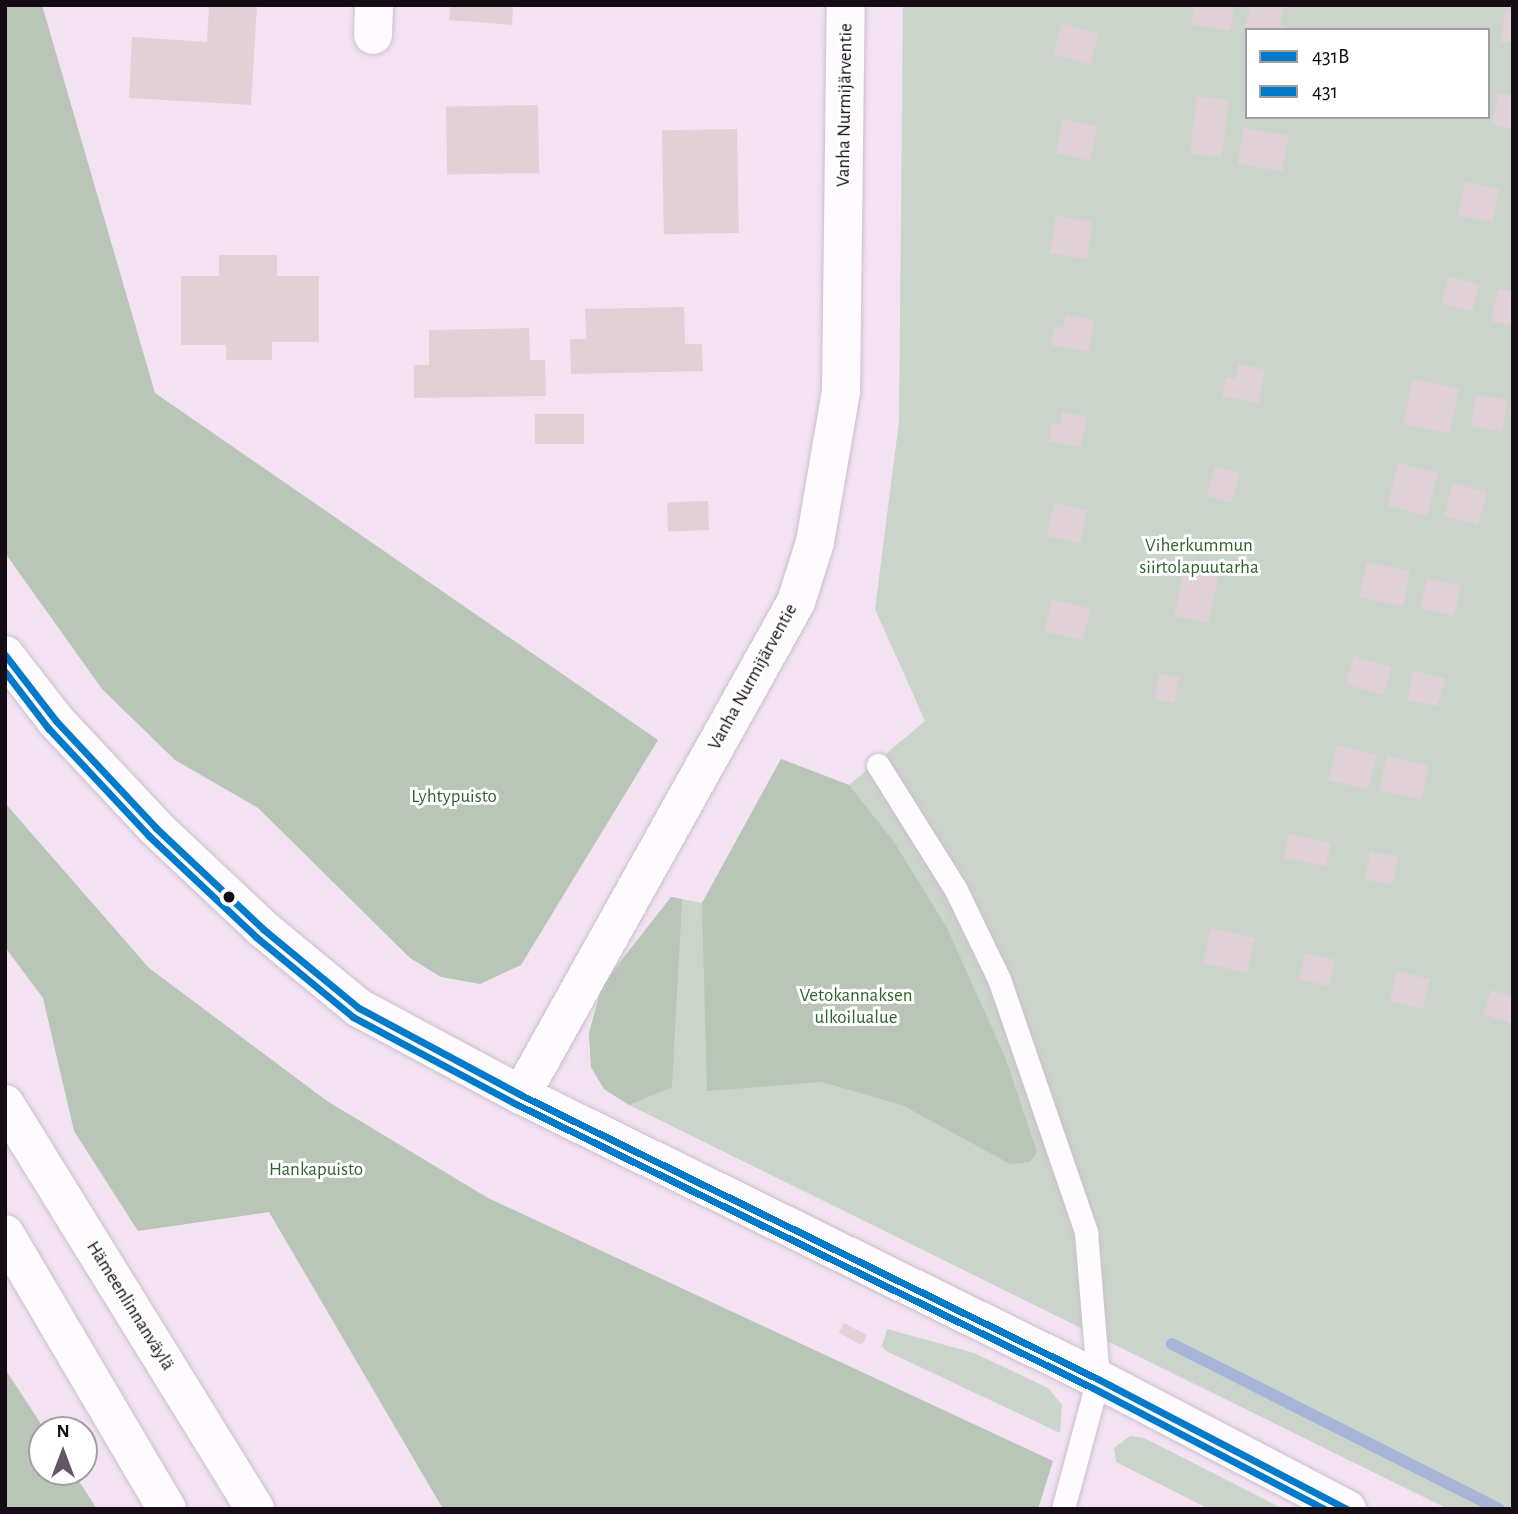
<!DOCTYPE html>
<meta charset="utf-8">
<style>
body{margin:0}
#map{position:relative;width:1518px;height:1514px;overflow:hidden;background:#f2e2f2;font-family:"Alegreya Sans",sans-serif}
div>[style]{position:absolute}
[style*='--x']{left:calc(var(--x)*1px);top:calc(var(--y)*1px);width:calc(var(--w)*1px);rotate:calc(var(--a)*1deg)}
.green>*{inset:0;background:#cbd4ca}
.forest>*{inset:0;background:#b8c5b7}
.stream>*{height:12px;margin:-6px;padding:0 6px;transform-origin:6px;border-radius:6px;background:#a6b4d7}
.building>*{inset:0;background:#e0d1d6;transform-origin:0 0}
.roads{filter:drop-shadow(0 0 2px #ccbfcc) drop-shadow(0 0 2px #ccbfcc)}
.service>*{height:23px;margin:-11.5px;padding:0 11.5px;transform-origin:11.5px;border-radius:11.5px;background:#fdfbfd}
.minor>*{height:38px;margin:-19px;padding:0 19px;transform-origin:19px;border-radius:19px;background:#fdfbfd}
.tertiary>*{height:38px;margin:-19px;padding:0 19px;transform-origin:19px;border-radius:19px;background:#fdfbfd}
.secondary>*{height:38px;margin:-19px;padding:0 19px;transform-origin:19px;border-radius:19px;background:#fdfbfd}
.trunk>*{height:38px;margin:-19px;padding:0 19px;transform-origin:19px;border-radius:19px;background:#fdfbfd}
.bus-1>*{height:7px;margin:-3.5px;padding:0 3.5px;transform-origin:3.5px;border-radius:3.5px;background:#007ac9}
.bus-2>*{height:7px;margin:-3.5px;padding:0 3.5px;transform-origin:3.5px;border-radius:3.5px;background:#007ac9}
.dots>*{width:19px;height:19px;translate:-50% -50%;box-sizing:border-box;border:4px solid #fff;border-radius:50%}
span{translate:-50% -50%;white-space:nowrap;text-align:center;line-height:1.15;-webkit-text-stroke:6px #fff;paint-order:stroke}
.street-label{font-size:19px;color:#150c15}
.park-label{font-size:19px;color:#2e632d}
.frame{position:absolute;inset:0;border:7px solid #150c15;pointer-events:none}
.legend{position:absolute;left:1245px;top:28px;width:245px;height:91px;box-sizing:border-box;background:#fff;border:2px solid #a19ea1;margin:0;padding:9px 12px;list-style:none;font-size:21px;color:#150c15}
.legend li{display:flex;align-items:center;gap:14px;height:35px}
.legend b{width:35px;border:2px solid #a19ea1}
.north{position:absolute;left:28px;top:1416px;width:70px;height:70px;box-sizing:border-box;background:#fff;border:2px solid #a19ea1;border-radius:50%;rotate:0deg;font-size:19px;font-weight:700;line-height:28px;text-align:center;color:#150c15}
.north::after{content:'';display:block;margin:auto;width:24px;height:32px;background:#625762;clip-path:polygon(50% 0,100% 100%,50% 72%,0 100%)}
</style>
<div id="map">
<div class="green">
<i style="clip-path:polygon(evenodd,903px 5px,1513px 5px,1513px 1509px,1448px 1509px,629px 1105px,604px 1089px,591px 1067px,589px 1033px,671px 897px,702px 903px,781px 759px,849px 785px,925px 721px,875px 609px,899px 421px,903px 5px,1247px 30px,1488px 30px,1488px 117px,1247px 117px,1247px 30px)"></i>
<i style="clip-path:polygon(887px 1329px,974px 1353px,1048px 1388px,1062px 1405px,1060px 1433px,886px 1351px,882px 1346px)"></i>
<i style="clip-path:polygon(1130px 1436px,1144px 1438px,1284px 1509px,1209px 1509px,1116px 1462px,1114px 1448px)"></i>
</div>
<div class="forest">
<i style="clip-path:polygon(5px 5px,42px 5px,155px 393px,658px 740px,521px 965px,480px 984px,441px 977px,410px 958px,258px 808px,175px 760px,102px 689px,5px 553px)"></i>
<i style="clip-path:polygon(781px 759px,849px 785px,894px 842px,947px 928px,1005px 1057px,1037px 1152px,1030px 1162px,1010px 1164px,902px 1105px,822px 1082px,707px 1091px,702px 903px)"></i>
<i style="clip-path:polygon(5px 803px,149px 968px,327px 1101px,488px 1198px,1053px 1461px,1038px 1509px,443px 1509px,269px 1212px,138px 1231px,74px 1131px,43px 998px,5px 947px)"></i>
<i style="clip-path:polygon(671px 897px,682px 899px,672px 1087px,629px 1105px,604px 1089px,591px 1067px,589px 1033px,602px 985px)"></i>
<i style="clip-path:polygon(5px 1369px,45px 1430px,42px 1472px,73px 1472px,97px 1509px,5px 1509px)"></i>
</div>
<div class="stream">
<i style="--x:1172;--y:1344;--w:366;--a:26.8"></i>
</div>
<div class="building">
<i style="clip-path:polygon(209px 5px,257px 5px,251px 105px,129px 98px,132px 37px,207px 42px)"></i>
<i style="clip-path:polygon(450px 5px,513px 5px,512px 25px,449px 20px)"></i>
<i style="clip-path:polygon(1194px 5px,1235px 5px,1230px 31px,1191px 24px)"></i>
<i style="clip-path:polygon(1250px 5px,1284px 7px,1280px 25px,1289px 30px,1245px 30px)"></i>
<i style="clip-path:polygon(1506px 10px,1513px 11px,1513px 44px,1500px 41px)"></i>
<i style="left:1062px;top:23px;width:39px;height:32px;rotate:17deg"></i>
<i style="clip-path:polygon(1498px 93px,1513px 96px,1510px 128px,1492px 125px)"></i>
<i style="left:1197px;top:96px;width:32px;height:58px;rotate:7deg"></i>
<i style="left:538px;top:105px;width:68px;height:92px;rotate:89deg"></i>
<i style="left:1063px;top:119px;width:35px;height:35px;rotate:12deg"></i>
<i style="left:1244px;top:128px;width:45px;height:36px;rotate:10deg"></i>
<i style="left:737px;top:129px;width:104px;height:75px;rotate:89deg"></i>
<i style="left:1465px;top:182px;width:35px;height:34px;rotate:12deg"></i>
<i style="left:1056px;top:216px;width:37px;height:38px;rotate:9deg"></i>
<i style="clip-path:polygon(219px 255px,277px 255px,277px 276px,319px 276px,319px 342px,272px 342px,272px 360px,226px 360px,226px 345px,181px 345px,181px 276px,219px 276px)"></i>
<i style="left:1449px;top:276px;width:32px;height:28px;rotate:16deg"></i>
<i style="clip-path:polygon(1498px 289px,1513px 292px,1513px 326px,1491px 321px)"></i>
<i style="clip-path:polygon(684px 307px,685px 344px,702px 344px,703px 371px,571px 374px,570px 339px,586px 339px,585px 309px)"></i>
<i style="clip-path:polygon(1066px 315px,1094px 320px,1089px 352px,1051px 345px,1054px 326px,1063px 328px)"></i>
<i style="clip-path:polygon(529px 328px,530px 360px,545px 360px,546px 396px,414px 398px,414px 365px,429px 365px,429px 330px)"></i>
<i style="clip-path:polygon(1239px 364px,1265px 370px,1258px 403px,1222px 396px,1226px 377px,1235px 379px)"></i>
<i style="left:1413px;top:379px;width:47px;height:46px;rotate:12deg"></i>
<i style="left:1476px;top:395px;width:32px;height:32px;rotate:9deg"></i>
<i style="clip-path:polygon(1062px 412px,1087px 417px,1081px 447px,1049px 442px,1052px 424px,1060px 425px)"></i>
<i style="left:584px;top:414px;width:30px;height:49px;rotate:90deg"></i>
<i style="left:1398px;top:463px;width:41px;height:44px;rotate:14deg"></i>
<i style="left:1215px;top:466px;width:26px;height:31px;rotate:16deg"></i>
<i style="left:1453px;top:483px;width:35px;height:34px;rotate:15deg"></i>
<i style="left:708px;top:501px;width:29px;height:41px;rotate:88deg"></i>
<i style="left:1054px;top:503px;width:34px;height:34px;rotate:12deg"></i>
<i style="left:1367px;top:562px;width:44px;height:36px;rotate:12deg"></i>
<i style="left:1184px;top:569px;width:35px;height:48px;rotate:12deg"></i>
<i style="left:1427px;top:578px;width:35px;height:31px;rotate:13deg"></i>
<i style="left:1052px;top:599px;width:40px;height:33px;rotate:14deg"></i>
<i style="left:1354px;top:656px;width:39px;height:29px;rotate:17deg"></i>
<i style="clip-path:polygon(1413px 670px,1446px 679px,1437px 706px,1407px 700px)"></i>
<i style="left:1159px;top:674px;width:20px;height:26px;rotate:9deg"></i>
<i style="left:1337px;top:745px;width:41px;height:36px;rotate:14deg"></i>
<i style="left:1387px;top:756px;width:43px;height:35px;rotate:13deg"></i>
<i style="left:1289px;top:834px;width:43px;height:24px;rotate:12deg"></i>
<i style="left:1370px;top:852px;width:28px;height:28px;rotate:10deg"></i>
<i style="left:1211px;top:928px;width:45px;height:36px;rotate:13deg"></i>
<i style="left:1305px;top:953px;width:31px;height:27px;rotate:13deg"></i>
<i style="left:1397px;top:971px;width:34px;height:31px;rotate:14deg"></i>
<i style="clip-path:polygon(1491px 990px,1513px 997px,1513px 1024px,1483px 1014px)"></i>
<i style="left:844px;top:1323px;width:26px;height:11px;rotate:28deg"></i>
</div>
<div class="roads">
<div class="service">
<i style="--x:878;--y:765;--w:147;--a:58"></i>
<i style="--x:956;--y:890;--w:99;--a:64.2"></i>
<i style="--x:999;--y:979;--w:268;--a:71"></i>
<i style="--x:1086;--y:1232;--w:147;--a:85.3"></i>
<i style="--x:1098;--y:1379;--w:135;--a:105.1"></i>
</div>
<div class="minor">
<i style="--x:373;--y:35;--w:30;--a:-88"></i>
</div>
<div class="tertiary">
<i style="--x:521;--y:1095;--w:565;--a:-60.85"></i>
<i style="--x:796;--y:602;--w:63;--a:-72.4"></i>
<i style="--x:815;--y:542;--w:152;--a:-80.2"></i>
<i style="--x:841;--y:392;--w:387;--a:-89.3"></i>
</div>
<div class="secondary">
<i style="--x:5;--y:655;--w:83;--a:52.3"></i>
<i style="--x:56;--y:721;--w:146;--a:46.9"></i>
<i style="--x:156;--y:828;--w:147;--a:43.3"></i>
<i style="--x:263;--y:929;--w:124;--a:39.5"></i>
<i style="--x:359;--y:1008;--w:184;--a:28.2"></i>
<i style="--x:521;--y:1095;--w:643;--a:26.21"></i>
<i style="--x:1098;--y:1379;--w:281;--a:27.6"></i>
</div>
<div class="trunk">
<i style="--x:5;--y:1104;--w:476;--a:58.3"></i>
<i style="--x:5;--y:1234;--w:319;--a:59.5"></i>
</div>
</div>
<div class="bus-1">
<i style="--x:5;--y:655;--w:83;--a:52.3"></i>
<i style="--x:56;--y:721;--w:146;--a:46.9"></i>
<i style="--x:156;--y:828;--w:147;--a:43.3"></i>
<i style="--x:263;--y:929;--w:124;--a:39.5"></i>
<i style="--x:359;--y:1008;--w:184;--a:28.2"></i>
<i style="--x:521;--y:1095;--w:643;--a:26.21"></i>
<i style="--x:1098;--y:1379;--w:281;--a:27.6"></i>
</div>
<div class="bus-2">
<i style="--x:5;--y:672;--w:71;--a:52.5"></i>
<i style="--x:48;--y:728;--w:148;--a:46.9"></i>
<i style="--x:149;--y:836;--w:147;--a:43.3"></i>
<i style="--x:256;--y:937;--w:126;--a:39.5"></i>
<i style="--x:353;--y:1017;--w:185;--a:28.1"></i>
<i style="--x:516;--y:1104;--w:643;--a:26.21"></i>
<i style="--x:1093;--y:1388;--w:261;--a:27.6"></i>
</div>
<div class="dots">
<i style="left:229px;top:897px;background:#150c15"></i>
</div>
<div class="street-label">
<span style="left:845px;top:105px;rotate:-89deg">Vanha Nurmijärventie</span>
<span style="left:753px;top:677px;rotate:-61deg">Vanha Nurmijärventie</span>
<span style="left:130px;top:1306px;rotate:58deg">Hämeenlinnanväylä</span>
</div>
<div class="park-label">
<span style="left:1199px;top:557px">Viherkummun<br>siirtolapuutarha</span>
<span style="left:454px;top:797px">Lyhtypuisto</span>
<span style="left:856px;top:1007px">Vetokannaksen<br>ulkoilualue</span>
<span style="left:316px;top:1170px">Hankapuisto</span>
</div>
<div class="frame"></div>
<ul class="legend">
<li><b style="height:9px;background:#007ac9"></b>431B</li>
<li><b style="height:9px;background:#007ac9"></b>431</li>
</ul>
<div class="north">N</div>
</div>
